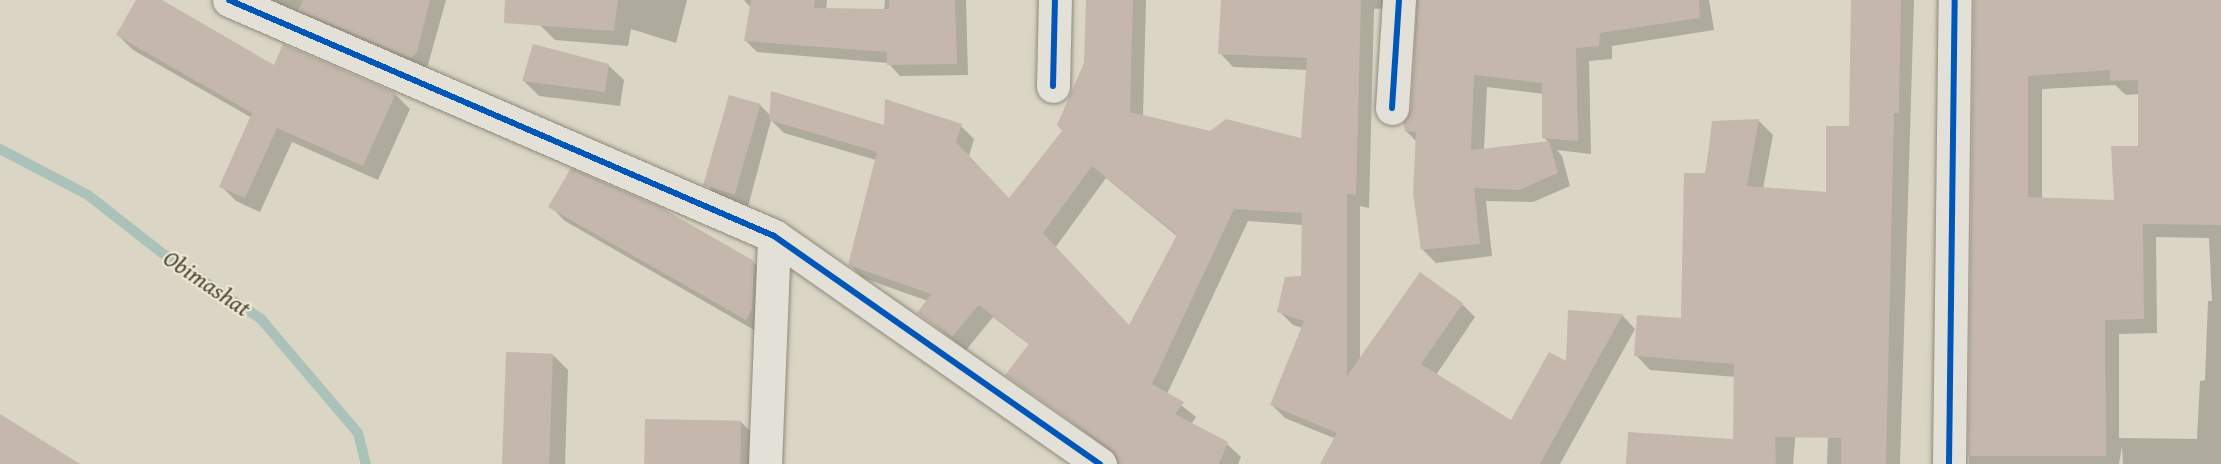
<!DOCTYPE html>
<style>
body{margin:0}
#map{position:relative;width:2221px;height:464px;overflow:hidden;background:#dad5c4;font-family:"Gentium Book Plus",serif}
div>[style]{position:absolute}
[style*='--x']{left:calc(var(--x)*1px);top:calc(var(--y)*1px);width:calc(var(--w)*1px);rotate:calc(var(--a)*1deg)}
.shadow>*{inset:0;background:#0003}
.stream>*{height:10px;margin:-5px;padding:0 5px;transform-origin:5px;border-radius:5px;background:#aac2b9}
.building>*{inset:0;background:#c5b7ac;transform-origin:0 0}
.roads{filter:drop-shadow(0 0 2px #8f897c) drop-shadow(0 0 2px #8f897c)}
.street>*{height:33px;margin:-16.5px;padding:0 16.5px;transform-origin:16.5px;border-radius:16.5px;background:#e3e0d8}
.cycleway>*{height:6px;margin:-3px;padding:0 3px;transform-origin:3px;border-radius:3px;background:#0057b8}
span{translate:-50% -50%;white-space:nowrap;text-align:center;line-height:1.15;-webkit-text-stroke:4.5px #ede6d3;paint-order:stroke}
.water-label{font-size:24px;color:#514c3a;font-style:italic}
</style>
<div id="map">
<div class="shadow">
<i style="clip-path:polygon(138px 0,159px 0,274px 67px,395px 94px,410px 109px,378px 180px,292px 142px,260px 212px,236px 201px,221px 186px,252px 118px,133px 50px,118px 35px)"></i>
<i style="clip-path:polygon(254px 0,446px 0,426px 72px)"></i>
<i style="clip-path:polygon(547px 0,687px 0,676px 43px,631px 29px,628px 46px,555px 40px,540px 25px)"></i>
<i style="clip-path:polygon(744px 0,827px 0,826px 10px,884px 11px,885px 0,966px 0,968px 75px,900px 76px,888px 63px,757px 52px,746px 41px,751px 8px)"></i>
<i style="clip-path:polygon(evenodd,1090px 0,1146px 0,1143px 117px,1211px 133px,1302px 140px,1308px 70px,1233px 67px,1220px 53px,1222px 0,1401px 0,1395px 7px,1374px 9px,1369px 208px,1360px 206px,1360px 361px,1462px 304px,1475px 317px,1436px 375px,1512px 422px,1567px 363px,1569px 312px,1622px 315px,1635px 329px,1560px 464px,1322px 464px,1336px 439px,1285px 418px,1272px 405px,1303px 328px,1293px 325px,1279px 311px,1302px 277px,1303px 225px,1248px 221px,1167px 394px,1196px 417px,1191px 424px,1227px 444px,1241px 457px,1238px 464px,1120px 464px,1115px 454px,1007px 374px,1030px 345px,993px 317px,966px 350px,919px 313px,928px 301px,863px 278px,849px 264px,876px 160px,784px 133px,771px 120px,748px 207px,719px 197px,707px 185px,760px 105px,771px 116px,886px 127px,961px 126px,974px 139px,969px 156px,1009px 199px,1064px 131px,1086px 63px,1090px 0,1106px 178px,1178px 237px,1130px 327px,1055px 248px,1106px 178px)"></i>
<i style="clip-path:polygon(evenodd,1417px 0,1709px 0,1714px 30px,1612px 46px,1612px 59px,1589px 61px,1591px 154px,1557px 150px,1562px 156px,1570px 186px,1533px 202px,1486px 201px,1492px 256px,1436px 263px,1423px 250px,1417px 142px,1406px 131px,1412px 110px,1417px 0,1487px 87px,1544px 94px,1544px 137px,1549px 143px,1484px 150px,1487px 87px)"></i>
<i style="clip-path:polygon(1852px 0,1914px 0,1900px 464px,1827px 464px,1829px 410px,1798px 408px,1793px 464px,1626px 464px,1630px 434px,1734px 441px,1736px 377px,1650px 370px,1636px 355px,1683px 320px,1713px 123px,1759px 121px,1773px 135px,1763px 189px,1827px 194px,1850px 127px)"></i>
<i style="clip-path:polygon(evenodd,1975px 0,2221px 0,2221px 464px,2123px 464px,2122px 446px,2119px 464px,1969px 464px,1975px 0,2115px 85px,2126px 95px,2139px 94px,2140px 148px,2115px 201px,2042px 199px,2042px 89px,2115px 85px,1975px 0,2156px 237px,2209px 238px,2212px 301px,2208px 301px,2205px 380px,2200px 381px,2197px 439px,2119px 438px,2119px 334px,2157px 333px,2156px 237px)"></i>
<i style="clip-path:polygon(608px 65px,624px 80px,620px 106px,539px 96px,524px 81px)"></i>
<i style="clip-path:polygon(550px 206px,753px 262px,769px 278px,761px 334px,565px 221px)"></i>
<i style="clip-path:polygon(553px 355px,568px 370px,565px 464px,504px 464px)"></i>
<i style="clip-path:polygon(741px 422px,756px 437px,755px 464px,645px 464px)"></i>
</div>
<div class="stream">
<i style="--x:0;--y:149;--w:99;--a:27.6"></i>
<i style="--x:88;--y:195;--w:94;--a:38.1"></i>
<i style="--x:162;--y:253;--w:119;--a:33.7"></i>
<i style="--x:261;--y:319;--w:150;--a:49.6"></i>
<i style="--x:358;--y:433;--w:32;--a:76"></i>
</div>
<div class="building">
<i style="clip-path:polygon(136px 0,162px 0,274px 65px,283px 44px,396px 93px,363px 166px,277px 128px,245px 198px,219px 187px,252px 113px,116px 35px)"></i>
<i style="clip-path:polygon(303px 0,430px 0,417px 52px,411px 58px,298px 10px)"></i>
<i style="clip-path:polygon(505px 0,618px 0,614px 31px,504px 23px)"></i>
<i style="clip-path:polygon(751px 0,815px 0,814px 8px,889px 9px,889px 0,955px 0,957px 64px,887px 65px,887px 52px,744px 41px)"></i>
<i style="clip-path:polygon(evenodd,1086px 0,1133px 0,1130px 112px,1210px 131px,1226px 119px,1301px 138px,1307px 58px,1218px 54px,1221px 0,1361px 0,1356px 195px,1347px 194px,1347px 376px,1420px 272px,1463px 303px,1421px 364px,1511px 420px,1549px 352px,1566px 361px,1568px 310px,1623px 314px,1540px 464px,1320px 464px,1337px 433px,1270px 405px,1304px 321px,1277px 312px,1285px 277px,1301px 276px,1302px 213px,1234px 209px,1152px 384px,1184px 402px,1175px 414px,1228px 442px,1219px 464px,1118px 464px,1111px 449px,1005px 375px,1029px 344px,979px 305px,952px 337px,917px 313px,931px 294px,848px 265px,877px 152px,769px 120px,771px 91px,884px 125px,885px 99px,962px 124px,956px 142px,1009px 198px,1062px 131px,1057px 125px,1084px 63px,1086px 0,1092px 166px,1177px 235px,1129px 325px,1043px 233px,1092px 166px)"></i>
<i style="clip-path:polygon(1418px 0,1699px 0,1700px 18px,1600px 33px,1599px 46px,1576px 48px,1578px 141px,1542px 138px,1542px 83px,1474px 75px,1471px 150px,1549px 141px,1558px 173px,1519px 190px,1474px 188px,1480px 244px,1421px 250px,1413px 193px,1416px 132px,1405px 131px,1403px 122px,1411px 109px)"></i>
<i style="clip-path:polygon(1851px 0,1901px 0,1899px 113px,1894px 113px,1886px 464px,1841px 464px,1841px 438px,1775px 437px,1776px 464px,1626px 464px,1628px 432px,1733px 439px,1734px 364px,1634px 356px,1637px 315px,1681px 318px,1684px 173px,1706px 173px,1712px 121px,1759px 119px,1747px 186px,1826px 192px,1826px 126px,1849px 126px)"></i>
<i style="clip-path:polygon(evenodd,1974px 0,2221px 0,2221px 225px,2143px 224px,2144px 319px,2105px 320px,2106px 456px,1968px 456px,1974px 0,2110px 70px,2110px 81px,2138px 80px,2138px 146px,2111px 146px,2114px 200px,2028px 197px,2028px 76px,2110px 70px)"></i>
<i style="clip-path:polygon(533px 44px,609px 64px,605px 92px,522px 81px)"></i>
<i style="left:729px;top:95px;width:33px;height:94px;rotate:16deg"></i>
<i style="clip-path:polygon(571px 168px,660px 207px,754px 261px,752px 309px,746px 320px,548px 207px)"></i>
<i style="left:506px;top:352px;width:47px;height:112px;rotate:2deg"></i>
<i style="clip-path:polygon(0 414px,80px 464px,0 464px)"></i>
<i style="left:645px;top:419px;width:96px;height:45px;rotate:1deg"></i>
</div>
<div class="roads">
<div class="street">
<i style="--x:229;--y:0;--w:594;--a:23.41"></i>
<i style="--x:774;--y:236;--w:398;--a:35"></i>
<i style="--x:1053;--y:86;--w:86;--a:-88.7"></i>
<i style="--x:1392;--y:108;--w:108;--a:-86.3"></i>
<i style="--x:765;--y:464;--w:228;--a:-87.7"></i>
<i style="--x:1949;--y:464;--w:464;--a:-89.3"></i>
</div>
</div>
<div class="cycleway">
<i style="--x:229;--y:0;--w:594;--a:23.41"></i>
<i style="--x:774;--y:236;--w:398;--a:35"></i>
<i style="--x:1053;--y:86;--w:86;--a:-88.7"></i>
<i style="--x:1392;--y:108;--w:108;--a:-86.3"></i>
<i style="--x:1949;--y:464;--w:464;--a:-89.3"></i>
</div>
<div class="water-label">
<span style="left:207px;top:283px;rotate:34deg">Obimashat</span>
</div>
</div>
